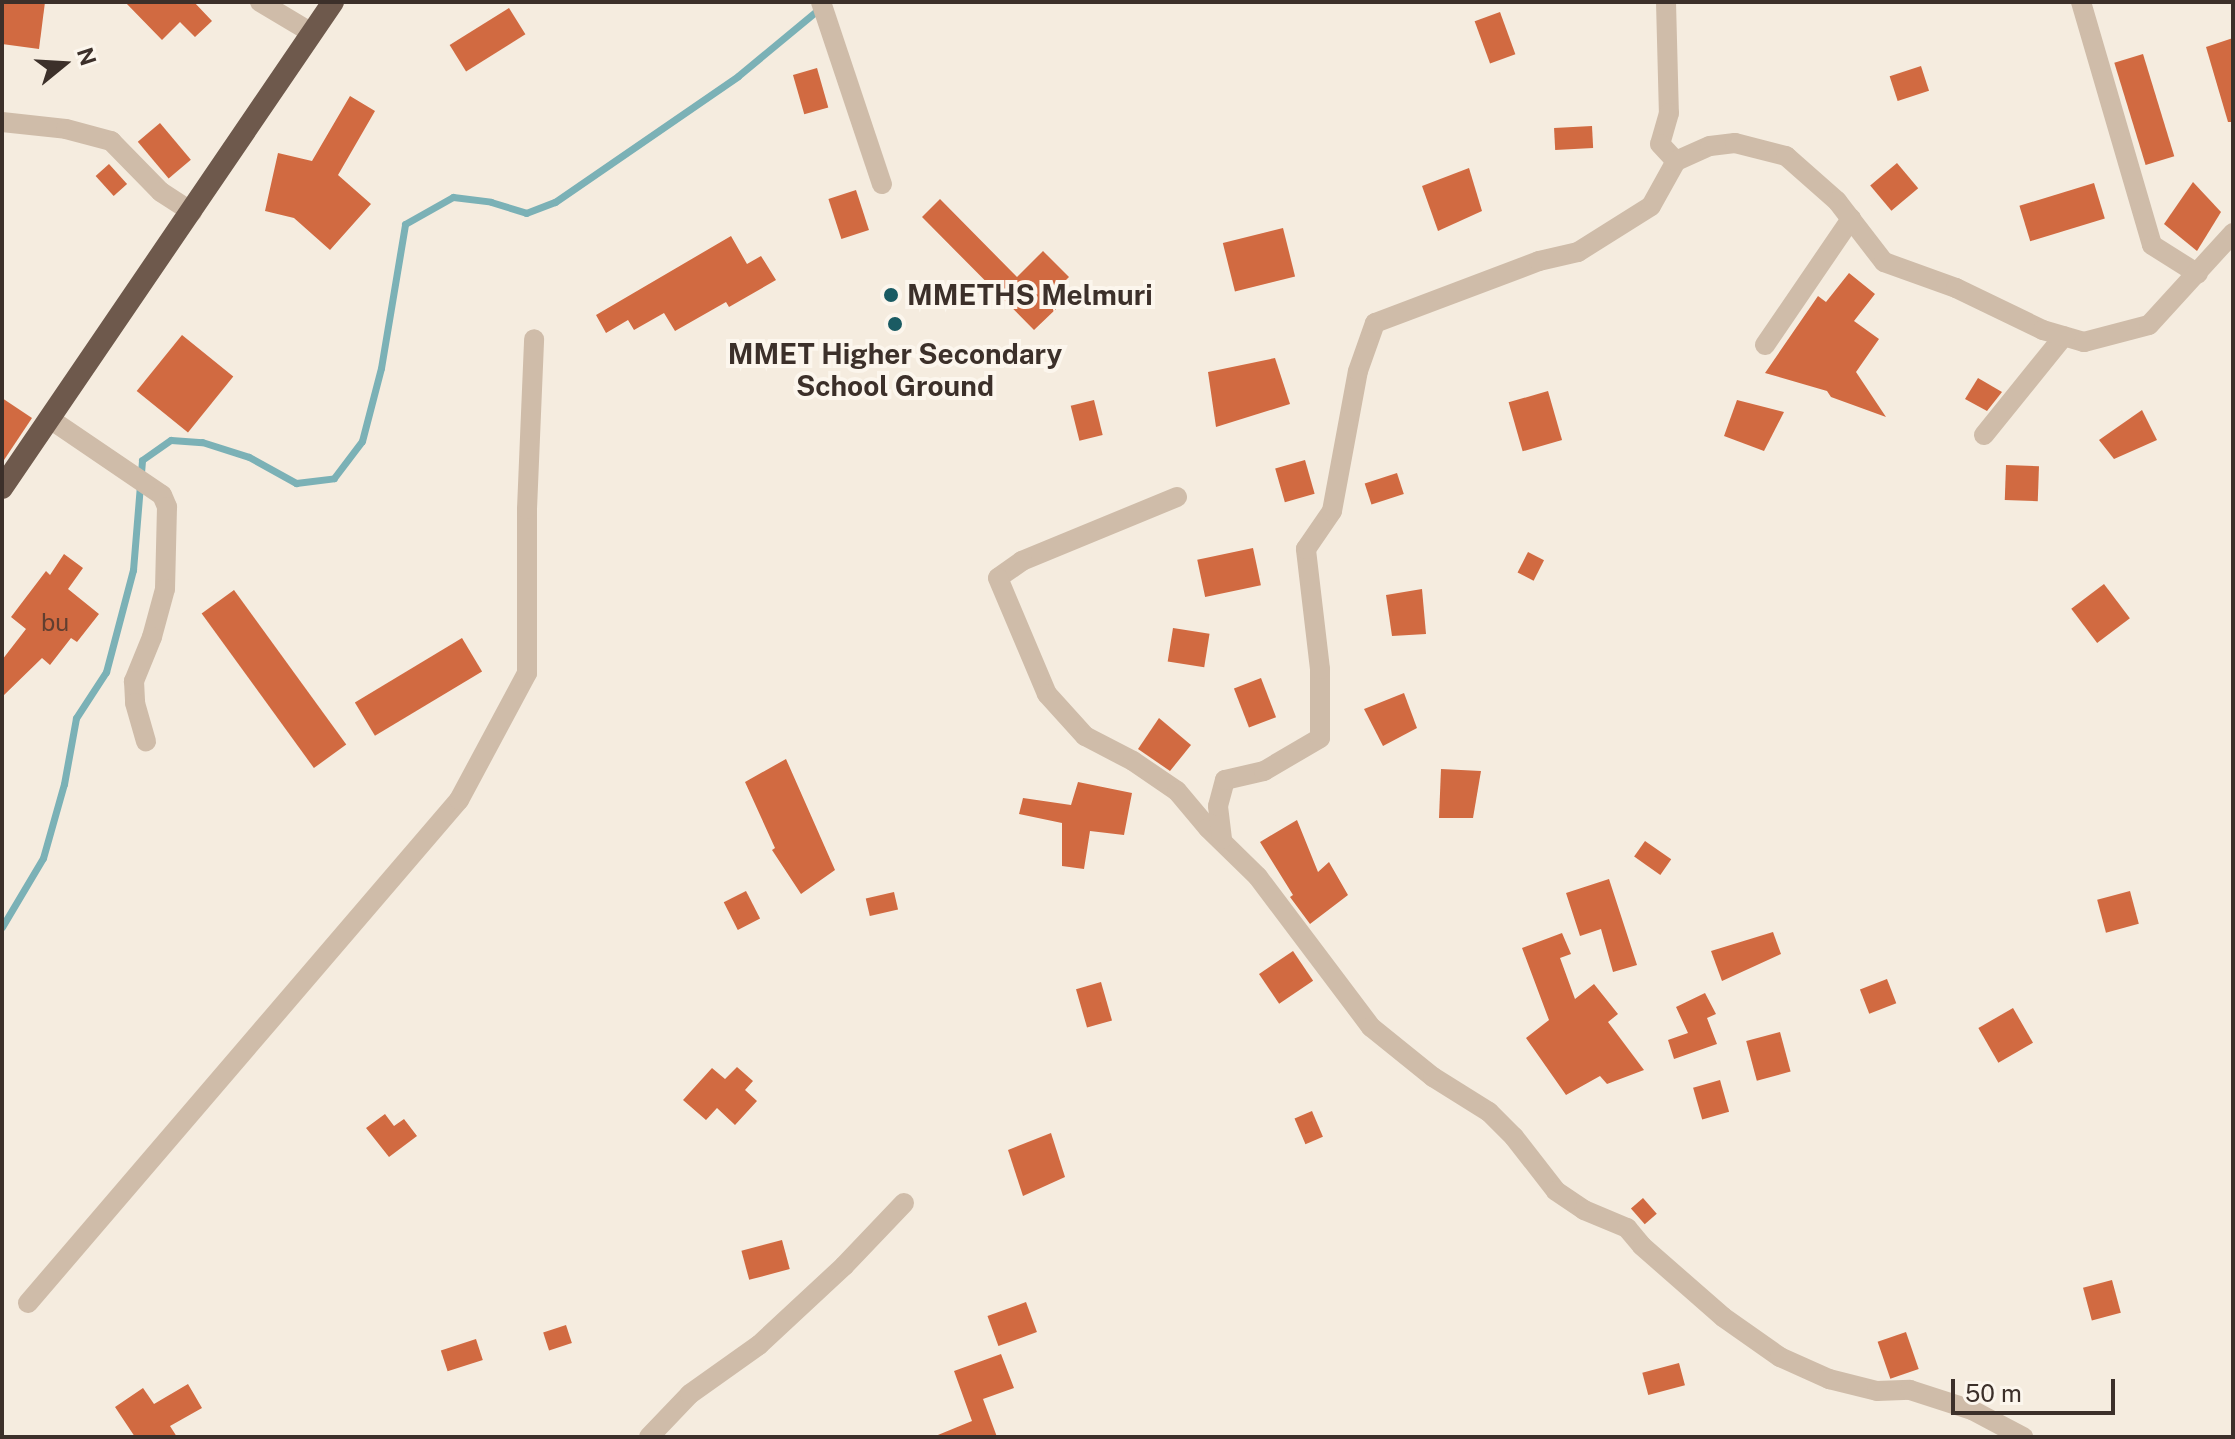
<!DOCTYPE html>
<style>
body{margin:0}
#map{position:relative;width:2235px;height:1439px;overflow:hidden;background:#f5ecdf;font-family:"Public Sans",sans-serif}
div>[style]{position:absolute}
[style*='--x']{left:calc(var(--x)*1px);top:calc(var(--y)*1px);width:calc(var(--w)*1px);rotate:calc(var(--a)*1deg)}
.stream>*{height:7px;margin:-3.5px;padding:0 3.5px;transform-origin:3.5px;border-radius:3.5px;background:#7bb1b6}
.building>*{inset:0;background:#d16a41;transform-origin:0 0}
.minor>*{height:20px;margin:-10px;padding:0 10px;transform-origin:10px;border-radius:10px;background:#cfbca9}
.tertiary>*{height:20px;margin:-10px;padding:0 10px;transform-origin:10px;border-radius:10px;background:#cfbca9}
.trunk>*{height:22px;margin:-11px;padding:0 11px;transform-origin:11px;border-radius:11px;background:#6e594c}
.dots>*{width:22px;height:22px;translate:-50% -50%;box-sizing:border-box;border:4px solid #fcf6ed;border-radius:50%}
span{translate:-50% -50%;white-space:nowrap;text-align:center;line-height:1.15;-webkit-text-stroke:8px #fcf6ed;paint-order:stroke}
.number-label{font-size:24px;color:#613e30}
.number-label span{-webkit-text-stroke-width:0}
.poi-label{font-size:28px;color:#3c302a;font-weight:700}
.left{translate:0 -50%;text-align:left}
.frame{position:absolute;inset:0;border:4px solid #3c302a;pointer-events:none}
.north{position:absolute;left:24px;top:24px;width:80px;height:80px;-webkit-text-stroke:6px #fcf6ed;paint-order:stroke;rotate:72deg;font-size:22px;font-weight:700;line-height:32px;text-align:center;color:#3c302a}
.north::after{content:'';display:block;margin:auto;width:28px;height:36px;background:#3c302a;clip-path:polygon(50% 0,100% 100%,50% 72%,0 100%)}
.scale{position:absolute;left:1951px;top:1379px;width:164px;height:36px;box-sizing:border-box;border:4px solid #3c302a;border-top:0;padding-left:10px;font-size:24px;line-height:28px;white-space:nowrap;color:#3c302a;-webkit-text-stroke:6px #fcf6ed;paint-order:stroke}
</style>
<div id="map">
<div class="stream">
<i style="--x:2;--y:927;--w:80;--a:-59.3"></i>
<i style="--x:43;--y:858;--w:77;--a:-74.2"></i>
<i style="--x:64;--y:784;--w:67;--a:-79.7"></i>
<i style="--x:76;--y:718;--w:55;--a:-56.9"></i>
<i style="--x:106;--y:672;--w:106;--a:-75.2"></i>
<i style="--x:133;--y:570;--w:110;--a:-85.3"></i>
<i style="--x:142;--y:460;--w:35;--a:-35"></i>
<i style="--x:171;--y:440;--w:31;--a:4"></i>
<i style="--x:202;--y:442;--w:49;--a:17.7"></i>
<i style="--x:249;--y:457;--w:54;--a:29"></i>
<i style="--x:296;--y:483;--w:38;--a:-7"></i>
<i style="--x:334;--y:478;--w:46;--a:-52.9"></i>
<i style="--x:362;--y:441;--w:75;--a:-75.4"></i>
<i style="--x:381;--y:368;--w:146;--a:-80.5"></i>
<i style="--x:405;--y:224;--w:55;--a:-29.4"></i>
<i style="--x:453;--y:197;--w:38;--a:7"></i>
<i style="--x:491;--y:202;--w:37;--a:17"></i>
<i style="--x:526;--y:213;--w:31;--a:-21"></i>
<i style="--x:555;--y:202;--w:222;--a:-34.5"></i>
<i style="--x:738;--y:76;--w:105;--a:-39.6"></i>
</div>
<div class="building">
<i style="clip-path:polygon(2px 2px,45px 2px,39px 49px,2px 44px)"></i>
<i style="clip-path:polygon(125px 2px,194px 2px,212px 21px,195px 37px,180px 22px,162px 40px)"></i>
<i style="left:509px;top:8px;width:31px;height:70px;rotate:58deg"></i>
<i style="left:1500px;top:12px;width:45px;height:27px;rotate:70deg"></i>
<i style="clip-path:polygon(2233px 38px,2233px 122px,2228px 122px,2206px 47px)"></i>
<i style="left:2143px;top:54px;width:107px;height:30px;rotate:73deg"></i>
<i style="left:1921px;top:66px;width:26px;height:33px;rotate:72deg"></i>
<i style="left:817px;top:68px;width:41px;height:25px;rotate:74deg"></i>
<i style="clip-path:polygon(350px 96px,375px 111px,338px 175px,371px 204px,330px 250px,294px 218px,265px 211px,278px 153px,312px 161px)"></i>
<i style="left:160px;top:123px;width:48px;height:29px;rotate:50deg"></i>
<i style="left:1592px;top:126px;width:22px;height:38px;rotate:87deg"></i>
<i style="left:1897px;top:163px;width:33px;height:35px;rotate:50deg"></i>
<i style="left:109px;top:164px;width:27px;height:18px;rotate:48deg"></i>
<i style="clip-path:polygon(1469px 168px,1482px 211px,1438px 231px,1422px 186px)"></i>
<i style="clip-path:polygon(2193px 182px,2221px 212px,2197px 251px,2164px 224px)"></i>
<i style="left:2094px;top:183px;width:37px;height:78px;rotate:73deg"></i>
<i style="left:856px;top:190px;width:42px;height:29px;rotate:72deg"></i>
<i style="clip-path:polygon(940px 199px,1017px 277px,1043px 251px,1069px 277px,1048px 298px,1057px 308px,1034px 330px,922px 217px)"></i>
<i style="left:1283px;top:228px;width:50px;height:62px;rotate:76deg"></i>
<i style="clip-path:polygon(731px 236px,747px 264px,761px 256px,776px 280px,729px 307px,726px 302px,675px 331px,664px 313px,634px 330px,628px 320px,606px 333px,596px 315px)"></i>
<i style="clip-path:polygon(1849px 273px,1875px 294px,1854px 321px,1879px 339px,1856px 372px,1886px 417px,1831px 397px,1827px 391px,1765px 373px,1818px 296px,1826px 302px)"></i>
<i style="left:182px;top:335px;width:66px;height:72px;rotate:39deg"></i>
<i style="clip-path:polygon(1275px 358px,1290px 404px,1216px 427px,1208px 372px)"></i>
<i style="clip-path:polygon(1978px 378px,2002px 392px,1987px 411px,1965px 399px)"></i>
<i style="left:1548px;top:391px;width:51px;height:41px;rotate:74deg"></i>
<i style="clip-path:polygon(2px 398px,32px 418px,2px 463px)"></i>
<i style="left:1094px;top:400px;width:36px;height:24px;rotate:76deg"></i>
<i style="clip-path:polygon(1737px 400px,1784px 412px,1764px 451px,1724px 436px)"></i>
<i style="clip-path:polygon(2142px 410px,2157px 440px,2114px 459px,2099px 440px)"></i>
<i style="left:1305px;top:460px;width:35px;height:31px;rotate:74deg"></i>
<i style="left:2006px;top:465px;width:33px;height:35px;rotate:2deg"></i>
<i style="left:1397px;top:473px;width:22px;height:34px;rotate:72deg"></i>
<i style="left:1253px;top:548px;width:38px;height:57px;rotate:78deg"></i>
<i style="left:1528px;top:552px;width:18px;height:23px;rotate:27deg"></i>
<i style="clip-path:polygon(64px 554px,83px 568px,68px 589px,99px 614px,77px 642px,71px 638px,50px 665px,42px 658px,2px 697px,2px 660px,26px 629px,11px 617px,46px 571px,50px 575px)"></i>
<i style="left:2104px;top:584px;width:43px;height:41px;rotate:53deg"></i>
<i style="clip-path:polygon(1422px 589px,1426px 634px,1392px 636px,1386px 595px)"></i>
<i style="left:234px;top:590px;width:191px;height:40px;rotate:54deg"></i>
<i style="left:1173px;top:628px;width:37px;height:34px;rotate:9deg"></i>
<i style="left:462px;top:638px;width:39px;height:125px;rotate:59deg"></i>
<i style="left:1261px;top:678px;width:42px;height:29px;rotate:69deg"></i>
<i style="clip-path:polygon(1404px 693px,1417px 728px,1383px 746px,1364px 709px)"></i>
<i style="clip-path:polygon(1159px 718px,1191px 745px,1170px 771px,1138px 749px)"></i>
<i style="clip-path:polygon(786px 759px,835px 870px,801px 894px,772px 850px,775px 848px,745px 782px)"></i>
<i style="clip-path:polygon(1441px 769px,1481px 771px,1473px 818px,1439px 818px)"></i>
<i style="clip-path:polygon(1078px 782px,1132px 793px,1124px 835px,1090px 831px,1084px 869px,1062px 866px,1062px 823px,1019px 814px,1023px 798px,1071px 805px)"></i>
<i style="clip-path:polygon(1297px 820px,1318px 872px,1329px 862px,1348px 895px,1310px 924px,1290px 897px,1293px 895px,1260px 842px)"></i>
<i style="left:1645px;top:841px;width:32px;height:19px;rotate:35deg"></i>
<i style="clip-path:polygon(1609px 879px,1637px 965px,1613px 972px,1601px 929px,1580px 936px,1566px 893px)"></i>
<i style="left:746px;top:891px;width:31px;height:25px;rotate:63deg"></i>
<i style="left:2130px;top:891px;width:34px;height:34px;rotate:75deg"></i>
<i style="left:894px;top:892px;width:18px;height:29px;rotate:77deg"></i>
<i style="clip-path:polygon(1773px 932px,1781px 954px,1722px 981px,1711px 951px)"></i>
<i style="clip-path:polygon(1562px 933px,1571px 954px,1560px 958px,1575px 999px,1594px 984px,1618px 1014px,1608px 1022px,1644px 1070px,1607px 1084px,1600px 1076px,1566px 1095px,1526px 1038px,1549px 1020px,1522px 948px)"></i>
<i style="left:1293px;top:951px;width:36px;height:41px;rotate:56deg"></i>
<i style="left:1887px;top:979px;width:26px;height:29px;rotate:69deg"></i>
<i style="left:1101px;top:982px;width:40px;height:26px;rotate:74deg"></i>
<i style="clip-path:polygon(1705px 993px,1716px 1014px,1707px 1018px,1717px 1044px,1674px 1059px,1668px 1040px,1688px 1033px,1676px 1007px)"></i>
<i style="left:2013px;top:1008px;width:40px;height:40px;rotate:60deg"></i>
<i style="left:1780px;top:1032px;width:41px;height:35px;rotate:75deg"></i>
<i style="clip-path:polygon(737px 1067px,753px 1081px,745px 1090px,757px 1101px,735px 1125px,717px 1108px,706px 1120px,683px 1100px,712px 1068px,725px 1079px)"></i>
<i style="left:1720px;top:1080px;width:33px;height:28px;rotate:74deg"></i>
<i style="left:1312px;top:1111px;width:28px;height:19px;rotate:67deg"></i>
<i style="clip-path:polygon(385px 1114px,394px 1126px,404px 1119px,417px 1136px,389px 1157px,366px 1128px)"></i>
<i style="clip-path:polygon(1051px 1133px,1065px 1177px,1023px 1196px,1008px 1150px)"></i>
<i style="left:1643px;top:1198px;width:21px;height:16px;rotate:49deg"></i>
<i style="left:782px;top:1240px;width:30px;height:42px;rotate:75deg"></i>
<i style="left:2112px;top:1280px;width:34px;height:30px;rotate:75deg"></i>
<i style="left:1026px;top:1302px;width:32px;height:41px;rotate:70deg"></i>
<i style="left:566px;top:1325px;width:19px;height:24px;rotate:72deg"></i>
<i style="left:1906px;top:1332px;width:39px;height:30px;rotate:71deg"></i>
<i style="left:476px;top:1339px;width:22px;height:37px;rotate:72deg"></i>
<i style="clip-path:polygon(1001px 1354px,1014px 1388px,983px 1399px,997px 1437px,933px 1437px,972px 1421px,954px 1371px)"></i>
<i style="left:1679px;top:1363px;width:23px;height:38px;rotate:75deg"></i>
<i style="clip-path:polygon(188px 1384px,202px 1408px,170px 1426px,177px 1437px,135px 1437px,115px 1407px,143px 1388px,154px 1404px)"></i>
</div>
<div class="minor">
<i style="--x:260;--y:2;--w:61;--a:30.8"></i>
<i style="--x:821;--y:2;--w:192;--a:71.5"></i>
<i style="--x:2081;--y:2;--w:253;--a:73.7"></i>
<i style="--x:2152;--y:245;--w:54;--a:32.2"></i>
<i style="--x:2;--y:122;--w:64;--a:6.2"></i>
<i style="--x:66;--y:129;--w:47;--a:14.9"></i>
<i style="--x:111;--y:141;--w:71;--a:45.6"></i>
<i style="--x:161;--y:192;--w:37;--a:33"></i>
<i style="--x:1765;--y:345;--w:153;--a:-55.7"></i>
<i style="--x:50;--y:419;--w:135;--a:34.2"></i>
<i style="--x:162;--y:495;--w:13;--a:67"></i>
<i style="--x:167;--y:507;--w:82;--a:91.4"></i>
<i style="--x:165;--y:589;--w:50;--a:105.2"></i>
<i style="--x:152;--y:637;--w:48;--a:112.2"></i>
<i style="--x:134;--y:681;--w:22;--a:87"></i>
<i style="--x:135;--y:703;--w:40;--a:74"></i>
<i style="--x:1984;--y:435;--w:127;--a:-51.1"></i>
<i style="--x:1177;--y:497;--w:168;--a:157.6"></i>
<i style="--x:1022;--y:561;--w:29;--a:145"></i>
<i style="--x:998;--y:578;--w:126;--a:67.1"></i>
<i style="--x:1047;--y:694;--w:57;--a:47.9"></i>
<i style="--x:1085;--y:736;--w:54;--a:27.5"></i>
<i style="--x:1133;--y:761;--w:53;--a:34.3"></i>
<i style="--x:1177;--y:791;--w:48;--a:50"></i>
<i style="--x:1208;--y:828;--w:70;--a:44.4"></i>
<i style="--x:1258;--y:877;--w:188;--a:53"></i>
<i style="--x:1371;--y:1027;--w:80;--a:38.9"></i>
<i style="--x:1433;--y:1077;--w:66;--a:32"></i>
<i style="--x:1489;--y:1112;--w:35;--a:45"></i>
<i style="--x:1514;--y:1137;--w:68;--a:52.1"></i>
<i style="--x:1556;--y:1191;--w:34;--a:34"></i>
<i style="--x:1584;--y:1210;--w:47;--a:22.7"></i>
<i style="--x:1627;--y:1228;--w:23;--a:50"></i>
<i style="--x:1642;--y:1246;--w:108;--a:41.2"></i>
<i style="--x:1723;--y:1317;--w:70;--a:35.1"></i>
<i style="--x:1780;--y:1357;--w:54;--a:24.2"></i>
<i style="--x:1829;--y:1379;--w:49;--a:14"></i>
<i style="--x:1877;--y:1391;--w:33;--a:-2"></i>
<i style="--x:1910;--y:1390;--w:65;--a:17.9"></i>
<i style="--x:1972;--y:1410;--w:58;--a:27.9"></i>
<i style="--x:1222;--y:839;--w:33;--a:-97"></i>
<i style="--x:1218;--y:806;--w:27;--a:-75"></i>
<i style="--x:1225;--y:780;--w:40;--a:-13"></i>
<i style="--x:1264;--y:771;--w:65;--a:-30.5"></i>
<i style="--x:1320;--y:738;--w:69;--a:-90"></i>
<i style="--x:1320;--y:669;--w:121;--a:-96.7"></i>
<i style="--x:1306;--y:549;--w:46;--a:-55.6"></i>
<i style="--x:1332;--y:511;--w:142;--a:-79.5"></i>
<i style="--x:1358;--y:371;--w:51;--a:-70.5"></i>
<i style="--x:1375;--y:323;--w:175;--a:-20.7"></i>
<i style="--x:1539;--y:261;--w:40;--a:-13"></i>
<i style="--x:1578;--y:252;--w:86;--a:-32.2"></i>
<i style="--x:1651;--y:206;--w:51;--a:-60.9"></i>
<i style="--x:28;--y:1303;--w:662;--a:-49.41"></i>
<i style="--x:459;--y:800;--w:144;--a:-61.8"></i>
<i style="--x:527;--y:673;--w:164;--a:-90"></i>
<i style="--x:527;--y:509;--w:170;--a:-87.6"></i>
<i style="--x:649;--y:1437;--w:59;--a:-46.4"></i>
<i style="--x:690;--y:1394;--w:85;--a:-35.4"></i>
<i style="--x:759;--y:1345;--w:116;--a:-42.9"></i>
<i style="--x:844;--y:1266;--w:87;--a:-46.4"></i>
</div>
<div class="tertiary">
<i style="--x:1666;--y:2;--w:111;--a:88.5"></i>
<i style="--x:1669;--y:113;--w:32;--a:106"></i>
<i style="--x:1660;--y:144;--w:23;--a:47"></i>
<i style="--x:1676;--y:161;--w:37;--a:-24"></i>
<i style="--x:1710;--y:146;--w:25;--a:-7"></i>
<i style="--x:1735;--y:143;--w:53;--a:14.3"></i>
<i style="--x:1786;--y:156;--w:68;--a:41.4"></i>
<i style="--x:1837;--y:201;--w:77;--a:52.4"></i>
<i style="--x:1884;--y:262;--w:77;--a:19.9"></i>
<i style="--x:1956;--y:288;--w:97;--a:25.8"></i>
<i style="--x:2043;--y:330;--w:43;--a:16.3"></i>
<i style="--x:2084;--y:342;--w:67;--a:-14.7"></i>
<i style="--x:2149;--y:325;--w:125;--a:-47.6"></i>
</div>
<div class="trunk">
<i style="--x:2;--y:488;--w:588;--a:-55.74"></i>
</div>
<div class="dots">
<i style="left:891px;top:295px;background:#1a5b63"></i>
<i style="left:895px;top:324px;background:#1a5b63"></i>
</div>
<div class="number-label">
<span style="left:55px;top:623px">bu</span>
</div>
<div class="poi-label">
<span class="left" style="left:907px;top:295px">MMETHS Melmuri</span>
<span style="left:895px;top:370px">MMET Higher Secondary<br>School Ground</span>
</div>
<div class="frame"></div>
<div class="north">N</div>
<div class="scale">50 m</div>
</div>
